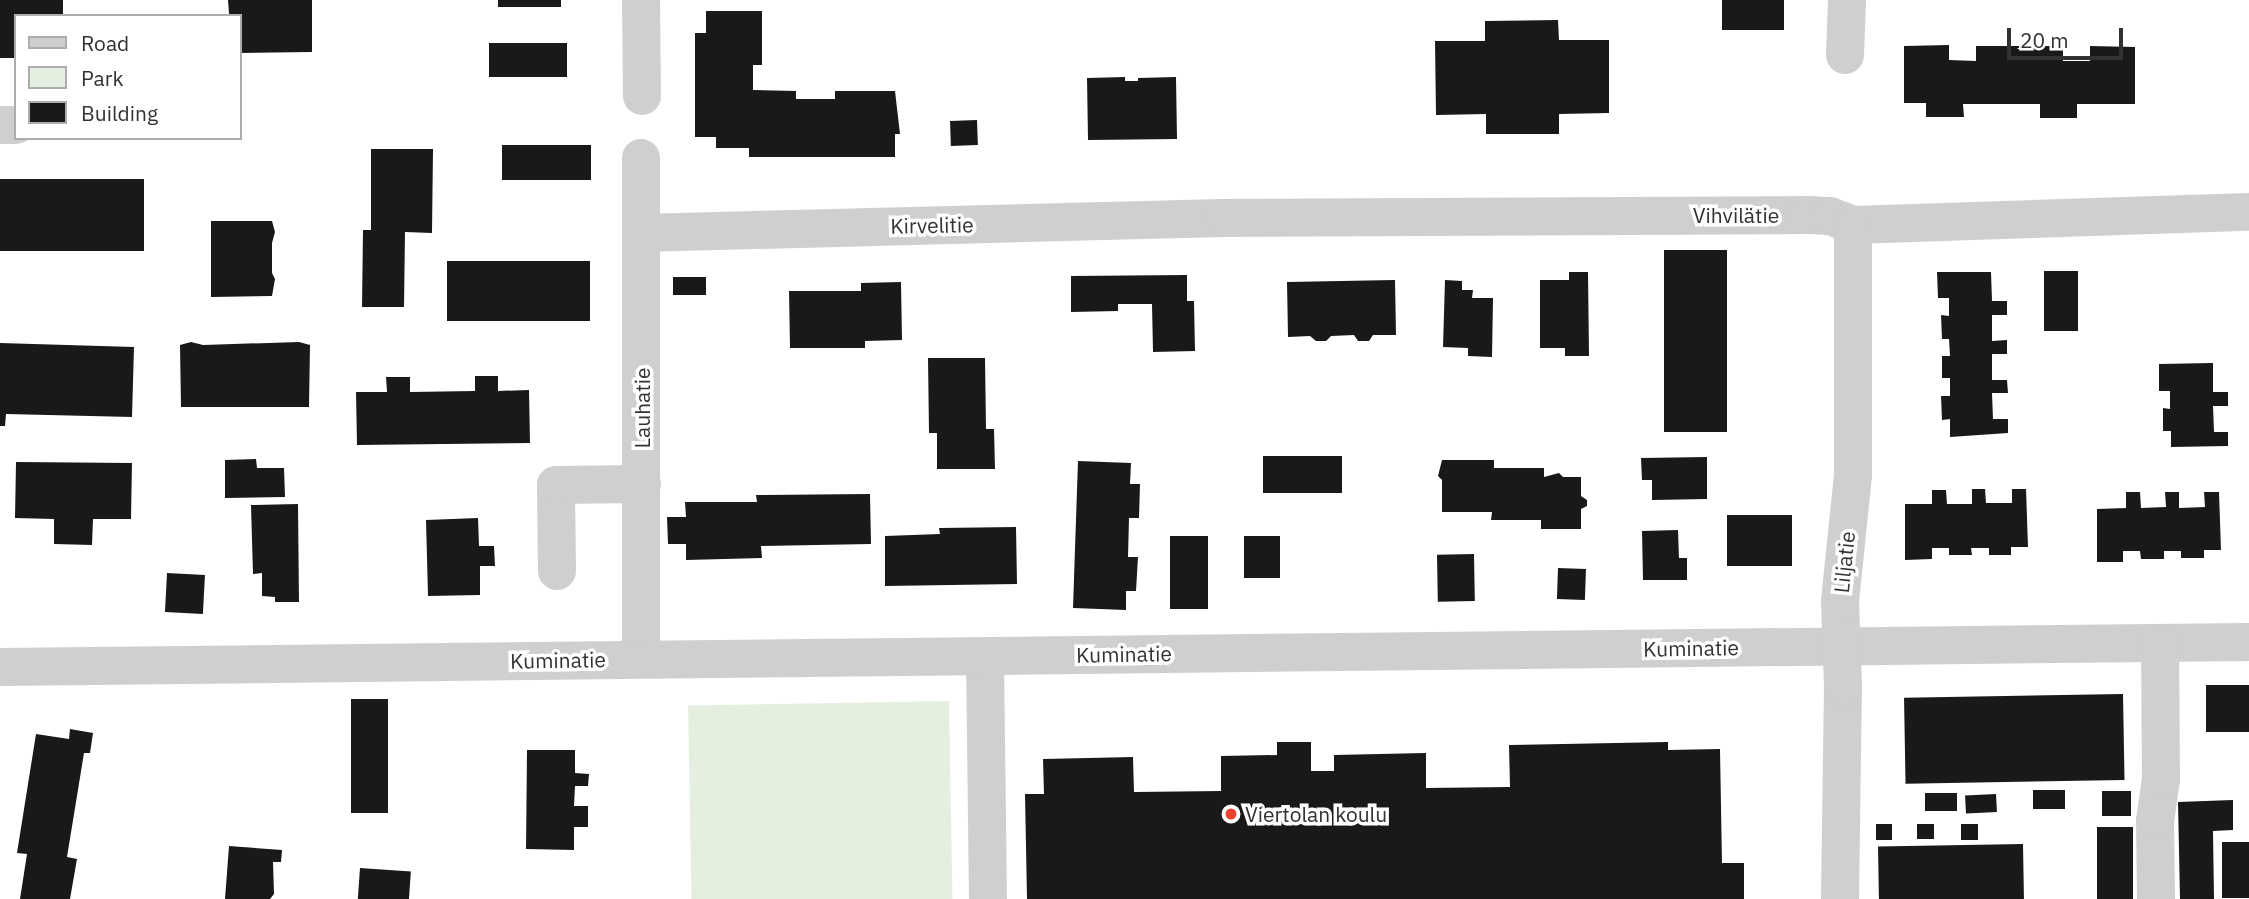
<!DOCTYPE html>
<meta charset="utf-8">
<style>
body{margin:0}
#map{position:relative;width:2249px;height:899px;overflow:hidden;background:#fff;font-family:"IBM Plex Sans",sans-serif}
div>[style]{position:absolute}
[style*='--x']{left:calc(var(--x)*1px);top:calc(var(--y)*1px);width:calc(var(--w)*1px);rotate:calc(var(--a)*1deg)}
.green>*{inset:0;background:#e5efe0;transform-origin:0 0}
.building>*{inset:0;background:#191919;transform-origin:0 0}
.minor>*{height:38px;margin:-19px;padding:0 19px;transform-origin:19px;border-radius:19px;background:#cfcfcf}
.dots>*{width:19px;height:19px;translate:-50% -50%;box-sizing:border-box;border:4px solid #fff;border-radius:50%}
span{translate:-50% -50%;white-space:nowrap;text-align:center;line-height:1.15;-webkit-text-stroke:7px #fff;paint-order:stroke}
.street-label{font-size:21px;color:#323232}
.poi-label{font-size:21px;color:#323232}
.left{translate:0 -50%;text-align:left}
.legend{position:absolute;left:14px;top:14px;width:228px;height:126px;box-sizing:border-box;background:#fff;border:2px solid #adadad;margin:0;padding:9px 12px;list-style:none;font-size:21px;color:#323232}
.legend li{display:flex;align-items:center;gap:14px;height:35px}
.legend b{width:35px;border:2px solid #adadad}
.scale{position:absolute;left:2007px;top:28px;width:116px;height:32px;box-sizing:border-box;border:4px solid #323232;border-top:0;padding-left:9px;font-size:21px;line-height:24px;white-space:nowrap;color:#323232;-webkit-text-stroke:5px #fff;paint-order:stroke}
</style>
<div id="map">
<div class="green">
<i style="left:949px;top:701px;width:198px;height:261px;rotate:89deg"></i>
</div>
<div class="building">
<i style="clip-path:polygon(0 0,63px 0,63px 16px,16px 16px,16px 58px,0 58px)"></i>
<i style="clip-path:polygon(228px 0,312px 0,312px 52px,240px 53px,240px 16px,229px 14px)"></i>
<i style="left:498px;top:0;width:63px;height:7px"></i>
<i style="left:1722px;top:0;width:62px;height:30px"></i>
<i style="clip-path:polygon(706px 11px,762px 11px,762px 65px,753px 65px,753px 90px,796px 91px,796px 99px,835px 99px,835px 91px,895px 91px,900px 134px,895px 134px,895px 157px,749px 157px,749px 148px,716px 148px,716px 137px,695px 137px,695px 33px,706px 33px)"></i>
<i style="clip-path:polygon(1558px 20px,1559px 40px,1609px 40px,1609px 113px,1559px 114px,1559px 134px,1486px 134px,1486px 114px,1436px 115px,1435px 41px,1485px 41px,1485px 21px)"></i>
<i style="left:567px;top:43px;width:34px;height:78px;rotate:90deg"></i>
<i style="clip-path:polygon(1949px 45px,1949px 60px,1976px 61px,1976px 46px,2063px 46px,2063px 61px,2090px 61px,2090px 46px,2135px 47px,2135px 104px,2077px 104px,2077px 118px,2040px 118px,2040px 104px,1963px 104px,1964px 117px,1926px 117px,1926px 103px,1904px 103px,1904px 46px)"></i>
<i style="clip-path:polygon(1125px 77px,1125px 81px,1138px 81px,1138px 78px,1176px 77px,1177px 139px,1088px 140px,1087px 78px)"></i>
<i style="left:977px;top:120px;width:25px;height:27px;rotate:88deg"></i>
<i style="left:591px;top:145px;width:35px;height:89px;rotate:90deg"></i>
<i style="clip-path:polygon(371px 149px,433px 149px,432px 233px,405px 232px,404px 307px,362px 307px,363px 230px,371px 230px)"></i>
<i style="left:0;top:179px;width:144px;height:72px"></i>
<i style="clip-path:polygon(211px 221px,272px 221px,275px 232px,272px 243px,272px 273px,275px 279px,272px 296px,211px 297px)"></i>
<i style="left:1664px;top:250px;width:63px;height:182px"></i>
<i style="left:590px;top:261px;width:60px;height:143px;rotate:90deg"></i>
<i style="left:2078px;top:271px;width:60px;height:34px;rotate:90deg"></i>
<i style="clip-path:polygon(1569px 272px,1588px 272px,1589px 356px,1565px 356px,1565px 348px,1540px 348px,1540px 280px,1569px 280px)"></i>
<i style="clip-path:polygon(1937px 272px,1991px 272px,1992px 301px,2007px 301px,2007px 315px,1992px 315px,1992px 341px,2007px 340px,2007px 354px,1992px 354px,1992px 380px,2007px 380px,2008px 393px,1992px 393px,1993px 419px,2008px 419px,2008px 433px,1950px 437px,1950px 419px,1942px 420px,1941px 396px,1950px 396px,1950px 378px,1942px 378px,1942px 356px,1950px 356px,1949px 339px,1942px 339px,1941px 315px,1949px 316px,1949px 298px,1938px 298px)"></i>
<i style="clip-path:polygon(1187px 275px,1187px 301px,1194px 301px,1195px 351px,1153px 352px,1152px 304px,1118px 304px,1118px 311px,1071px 312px,1071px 276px)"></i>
<i style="left:673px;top:277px;width:33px;height:18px"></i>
<i style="clip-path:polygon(1395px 280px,1396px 335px,1373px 335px,1369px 341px,1358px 341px,1354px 335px,1331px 336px,1326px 341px,1316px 341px,1310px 336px,1288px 337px,1287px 282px)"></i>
<i style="clip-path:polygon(1445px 280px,1462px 281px,1462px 290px,1473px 290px,1472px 298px,1493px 298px,1492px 357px,1468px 356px,1468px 348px,1443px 347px)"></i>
<i style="clip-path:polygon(901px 282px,902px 340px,865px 341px,865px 348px,790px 348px,789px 291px,861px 291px,861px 283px)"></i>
<i style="clip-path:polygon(191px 342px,203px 345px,299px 342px,310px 345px,309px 407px,181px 407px,180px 345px)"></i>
<i style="clip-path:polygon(0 343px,134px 347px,132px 417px,6px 414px,5px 426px,0 426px)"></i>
<i style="clip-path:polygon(928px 358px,985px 358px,986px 429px,994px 429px,995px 469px,937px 469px,937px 433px,929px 433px)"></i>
<i style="clip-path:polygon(2213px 363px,2213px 392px,2228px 392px,2228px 406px,2213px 406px,2214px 432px,2228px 432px,2228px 446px,2171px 447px,2171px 431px,2163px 431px,2163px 408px,2170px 409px,2170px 391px,2159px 391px,2159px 364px)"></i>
<i style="clip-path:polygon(475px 376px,498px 376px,498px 391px,529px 390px,530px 443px,357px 445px,356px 392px,387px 392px,386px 377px,410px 377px,410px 392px,475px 391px)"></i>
<i style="left:1263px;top:456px;width:79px;height:37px"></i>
<i style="clip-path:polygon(1707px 457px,1707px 499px,1652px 500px,1652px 480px,1642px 480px,1641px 458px)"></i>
<i style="clip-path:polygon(256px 459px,257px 468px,284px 468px,285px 497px,225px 498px,225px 460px)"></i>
<i style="clip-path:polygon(1442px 460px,1494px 460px,1494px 468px,1544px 468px,1544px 477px,1559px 473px,1563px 477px,1581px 477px,1581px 496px,1587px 500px,1587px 506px,1581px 509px,1581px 529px,1541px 529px,1541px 520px,1491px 520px,1492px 512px,1442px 512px,1442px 480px,1438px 476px)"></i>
<i style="clip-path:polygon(1078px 461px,1131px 463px,1130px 484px,1140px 484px,1139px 518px,1129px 518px,1128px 557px,1138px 557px,1136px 591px,1126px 591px,1126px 610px,1073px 608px)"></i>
<i style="clip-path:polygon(16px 462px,132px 463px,131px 519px,93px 519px,92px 545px,54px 544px,54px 519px,15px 518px)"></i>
<i style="clip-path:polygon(1972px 489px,1985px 489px,1986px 503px,2012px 503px,2012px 489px,2026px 489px,2028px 547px,2011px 547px,2011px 555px,1989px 555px,1989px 548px,1971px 548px,1972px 555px,1949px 555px,1949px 548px,1932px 548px,1932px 559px,1905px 560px,1905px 504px,1932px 504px,1932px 490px,1946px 490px,1947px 504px,1972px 504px)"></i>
<i style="clip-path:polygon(2126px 492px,2140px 492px,2141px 508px,2166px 507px,2165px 492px,2179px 492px,2179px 508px,2205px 507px,2204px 492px,2219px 492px,2221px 550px,2204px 550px,2204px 558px,2181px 558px,2181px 551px,2164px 551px,2164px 559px,2141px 559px,2140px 551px,2123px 551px,2123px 562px,2097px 562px,2097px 509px,2126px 508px)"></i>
<i style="clip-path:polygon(870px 494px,871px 544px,761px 546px,762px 558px,686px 560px,686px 544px,668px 544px,667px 517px,686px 517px,685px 502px,757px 502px,756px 495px)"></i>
<i style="clip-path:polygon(298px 504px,299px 602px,275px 602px,275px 597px,262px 596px,262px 573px,253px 574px,251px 505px)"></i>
<i style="left:1727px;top:515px;width:65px;height:51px"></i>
<i style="clip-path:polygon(478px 518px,479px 546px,494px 546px,495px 566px,480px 566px,480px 595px,428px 596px,426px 520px)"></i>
<i style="clip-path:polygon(1016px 527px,1017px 584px,885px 586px,885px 536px,940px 534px,939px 528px)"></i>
<i style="clip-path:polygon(1678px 530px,1679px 558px,1687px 558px,1687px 580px,1643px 580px,1642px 531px)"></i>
<i style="left:1208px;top:536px;width:73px;height:38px;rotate:90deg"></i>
<i style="left:1244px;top:536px;width:36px;height:42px"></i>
<i style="left:1474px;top:554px;width:47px;height:37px;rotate:89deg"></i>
<i style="left:1558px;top:568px;width:28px;height:31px;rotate:2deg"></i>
<i style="left:167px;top:573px;width:38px;height:39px;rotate:3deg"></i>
<i style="left:2206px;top:685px;width:43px;height:47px"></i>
<i style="left:2123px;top:694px;width:86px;height:219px;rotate:89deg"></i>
<i style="left:388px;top:699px;width:114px;height:37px;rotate:90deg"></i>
<i style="clip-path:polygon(70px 729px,93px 733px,90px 753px,84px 753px,67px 857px,77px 859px,70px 899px,20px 899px,27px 854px,17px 853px,36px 734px,69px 739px)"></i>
<i style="clip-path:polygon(1277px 742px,1311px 742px,1311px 771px,1334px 771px,1334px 755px,1426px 753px,1426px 788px,1510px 787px,1509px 745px,1668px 742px,1668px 750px,1720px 749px,1722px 863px,1744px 863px,1744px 899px,1027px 899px,1025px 794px,1044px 794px,1043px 759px,1133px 757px,1134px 792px,1221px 791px,1221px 756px,1277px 755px)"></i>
<i style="clip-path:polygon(527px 750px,575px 750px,575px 773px,589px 774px,588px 786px,575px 786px,574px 806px,588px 806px,588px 827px,574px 827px,574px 850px,526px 849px)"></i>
<i style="left:2065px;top:790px;width:19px;height:32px;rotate:90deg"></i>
<i style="left:2102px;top:791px;width:29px;height:25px"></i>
<i style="left:1957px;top:793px;width:18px;height:32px;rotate:90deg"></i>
<i style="left:1996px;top:794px;width:18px;height:31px;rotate:87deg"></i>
<i style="clip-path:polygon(2233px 800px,2233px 830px,2213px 831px,2214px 899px,2180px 899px,2178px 802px)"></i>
<i style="left:1892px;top:824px;width:16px;height:16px;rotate:90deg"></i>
<i style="left:1917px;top:824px;width:17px;height:15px"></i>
<i style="left:1961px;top:824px;width:17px;height:16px"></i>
<i style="left:2097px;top:827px;width:36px;height:72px"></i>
<i style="left:2222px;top:842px;width:27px;height:56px"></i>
<i style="left:2023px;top:844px;width:55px;height:145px;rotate:89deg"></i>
<i style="clip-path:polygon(229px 846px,282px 850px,281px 862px,273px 862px,274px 894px,270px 899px,225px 899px)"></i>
<i style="left:360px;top:868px;width:51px;height:31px;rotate:4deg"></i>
</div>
<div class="minor">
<i style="--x:641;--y:0;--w:96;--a:89.4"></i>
<i style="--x:1845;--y:55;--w:55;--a:-87.9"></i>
<i style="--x:0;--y:125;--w:16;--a:0"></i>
<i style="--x:641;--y:233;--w:581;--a:-1.48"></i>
<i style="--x:1222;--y:218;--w:587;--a:-0.29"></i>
<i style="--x:1809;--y:215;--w:21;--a:3"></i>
<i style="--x:1830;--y:216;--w:25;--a:21"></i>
<i style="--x:1853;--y:225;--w:396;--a:-1.9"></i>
<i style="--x:557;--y:571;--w:86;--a:-90.7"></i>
<i style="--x:556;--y:485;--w:86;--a:-0.7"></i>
<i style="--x:985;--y:656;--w:243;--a:89.3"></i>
<i style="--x:641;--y:659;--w:501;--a:-90"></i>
<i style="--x:0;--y:667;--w:2249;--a:-0.64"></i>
<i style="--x:1840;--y:899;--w:212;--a:-89.2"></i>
<i style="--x:1843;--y:687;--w:86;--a:-92"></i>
<i style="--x:1840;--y:601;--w:127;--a:-84.1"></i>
<i style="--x:1853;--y:475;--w:250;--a:-90"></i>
<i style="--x:2156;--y:899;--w:78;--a:-90.7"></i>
<i style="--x:2155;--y:821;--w:42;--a:-81.9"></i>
<i style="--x:2161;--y:779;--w:136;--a:-90.4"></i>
</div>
<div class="dots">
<i style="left:1231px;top:814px;background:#ed412f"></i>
</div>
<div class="street-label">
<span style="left:1736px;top:215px">Vihvilätie</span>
<span style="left:932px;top:225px;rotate:-1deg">Kirvelitie</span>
<span style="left:642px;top:408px;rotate:-90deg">Lauhatie</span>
<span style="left:1844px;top:562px;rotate:-84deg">Liljatie</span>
<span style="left:1691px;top:648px;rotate:-1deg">Kuminatie</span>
<span style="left:1124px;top:654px;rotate:-1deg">Kuminatie</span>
<span style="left:558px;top:660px;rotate:-1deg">Kuminatie</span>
</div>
<div class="poi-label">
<span class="left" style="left:1245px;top:814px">Viertolan koulu</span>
</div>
<ul class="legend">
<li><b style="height:9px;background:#cfcfcf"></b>Road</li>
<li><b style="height:19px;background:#e5efe0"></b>Park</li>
<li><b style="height:19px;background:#191919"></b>Building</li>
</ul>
<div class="scale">20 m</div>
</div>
